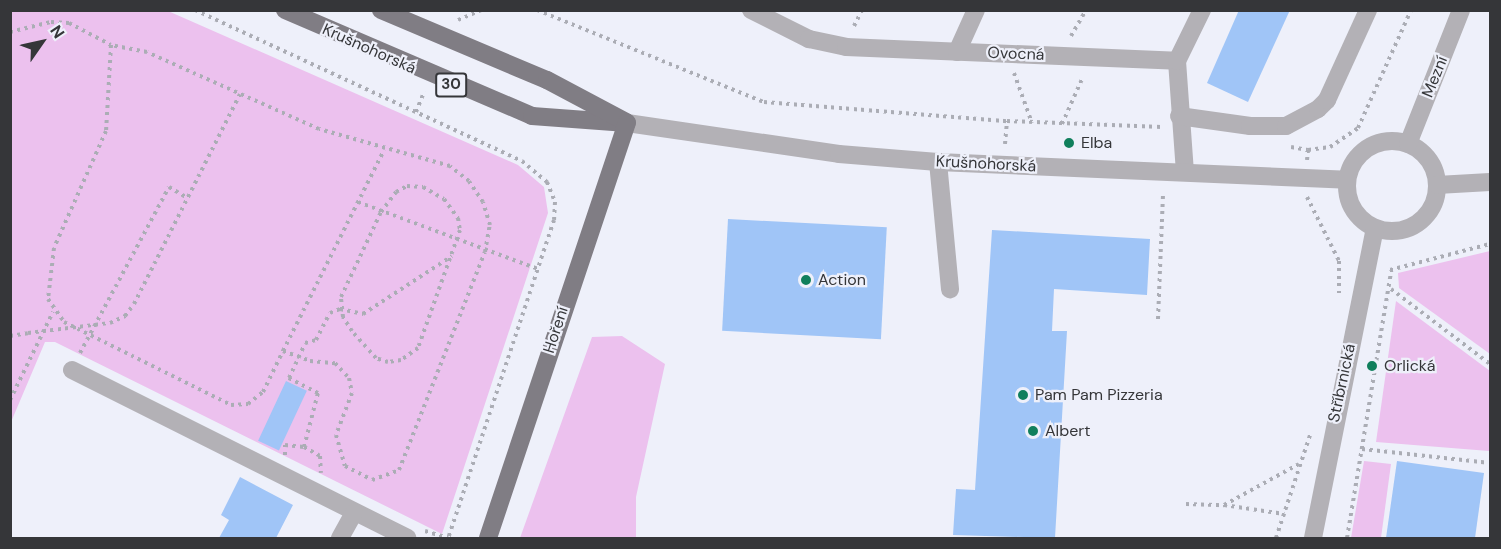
<!DOCTYPE html>
<meta charset="utf-8">
<style>
body{margin:0}
#map{position:relative;width:1501px;height:549px;overflow:hidden;background:#eef0fa;font-family:"DM Sans",sans-serif}
div>[style]{position:absolute}
[style*='--x']{left:calc(var(--x)*1px);top:calc(var(--y)*1px);width:calc(var(--w)*1px);rotate:calc(var(--a)*1deg)}
.green>*{inset:0;background:#ecc1ee}
.building>*{inset:0;background:#a0c5f7;transform-origin:0 0}
.path>*{height:4px;margin-top:-2px;transform-origin:0;background:repeating-linear-gradient(90deg,#abadb5 0 3px,transparent 0 7.5px)}
.minor>*{height:18px;margin:-9px;padding:0 9px;transform-origin:9px;border-radius:9px;background:#b3b1b6}
.minor>.ring{margin:-9px;padding:0;box-sizing:content-box;background:none;border:18px solid #b3b1b6;border-radius:50%}
.major>*{height:18px;margin:-9px;padding:0 9px;transform-origin:9px;border-radius:9px;background:#807d84}
.path-bridge>*{height:4px;margin-top:-2px;transform-origin:0;background:repeating-linear-gradient(90deg,#abadb5 0 3px,transparent 0 7.5px)}
.dots>*{width:16px;height:16px;translate:-50% -50%;box-sizing:border-box;border:3px solid #eef0fa;border-radius:50%}
span{translate:-50% -50%;white-space:nowrap;text-align:center;line-height:1.15;-webkit-text-stroke:4.5px #eef0fa;paint-order:stroke}
.shield-label span{padding:2px 4px;background:#eef0fa;border:2px solid;border-radius:4px;-webkit-text-stroke-width:0}
.shield-label{font-size:15px;color:#353639;font-weight:700}
.street-label{font-size:16px;color:#353639}
.poi-label{font-size:16px;color:#353639}
.left{translate:0 -50%;text-align:left}
.frame{position:absolute;inset:0;border:12px solid #353639;pointer-events:none}
.north{position:absolute;left:12px;top:12px;width:60px;height:60px;-webkit-text-stroke:4px #eef0fa;paint-order:stroke;rotate:56deg;font-size:16px;font-weight:700;line-height:24px;text-align:center;color:#353639}
.north::after{content:'';display:block;margin:auto;width:21px;height:27px;background:#353639;clip-path:polygon(50% 0,100% 100%,50% 72%,0 100%)}
</style>
<div id="map">
<div class="green">
<i style="clip-path:polygon(11px 11px,168px 11px,518px 165px,544px 187px,548px 213px,442px 534px,55px 342px,45px 342px,11px 422px)"></i>
<i style="clip-path:polygon(1490px 251px,1490px 354px,1399px 288px,1398px 273px)"></i>
<i style="clip-path:polygon(1396px 301px,1490px 371px,1489px 451px,1376px 442px)"></i>
<i style="clip-path:polygon(622px 336px,665px 364px,636px 497px,636px 538px,520px 538px,592px 337px)"></i>
<i style="clip-path:polygon(1364px 461px,1391px 464px,1381px 538px,1351px 538px)"></i>
</div>
<div class="building">
<i style="clip-path:polygon(1239px 10px,1290px 10px,1248px 102px,1207px 83px)"></i>
<i style="left:728px;top:219px;width:159px;height:112px;rotate:3deg"></i>
<i style="clip-path:polygon(992px 230px,1150px 239px,1147px 295px,1054px 289px,1052px 331px,1067px 331px,1055px 538px,953px 535px,956px 489px,975px 490px)"></i>
<i style="left:286px;top:381px;width:23px;height:66px;rotate:25deg"></i>
<i style="clip-path:polygon(1397px 461px,1484px 473px,1475px 538px,1386px 538px)"></i>
<i style="clip-path:polygon(240px 477px,293px 505px,276px 538px,219px 538px,229px 520px,221px 515px)"></i>
</div>
<div class="path">
<i style="--x:195;--y:10;--w:360;--a:24.8"></i>
<i style="--x:522;--y:161;--w:33;--a:40"></i>
<i style="--x:547;--y:182;--w:22;--a:68"></i>
<i style="--x:555;--y:202;--w:18;--a:93"></i>
<i style="--x:554;--y:220;--w:335;--a:108.4"></i>
<i style="--x:537;--y:10;--w:245;--a:22.1"></i>
<i style="--x:764;--y:102;--w:244;--a:4.5"></i>
<i style="--x:1007;--y:121;--w:155;--a:2.2"></i>
<i style="--x:458;--y:20;--w:25;--a:-23"></i>
<i style="--x:854;--y:26;--w:18;--a:-63"></i>
<i style="--x:10;--y:32;--w:42;--a:-13.7"></i>
<i style="--x:51;--y:22;--w:18;--a:3"></i>
<i style="--x:69;--y:23;--w:47;--a:27.6"></i>
<i style="--x:1071;--y:36;--w:30;--a:-60"></i>
<i style="--x:1014;--y:73;--w:53;--a:70.2"></i>
<i style="--x:416;--y:112;--w:22;--a:-68"></i>
<i style="--x:1062;--y:124;--w:49;--a:-66"></i>
<i style="--x:1005;--y:144;--w:23;--a:-85"></i>
<i style="--x:1291;--y:147;--w:17;--a:10"></i>
<i style="--x:1307;--y:160;--w:10;--a:-84"></i>
<i style="--x:1308;--y:150;--w:22;--a:-8"></i>
<i style="--x:1330;--y:147;--w:34;--a:-34"></i>
<i style="--x:1358;--y:128;--w:129;--a:-65.8"></i>
<i style="--x:407;--y:186;--w:16;--a:4"></i>
<i style="--x:423;--y:187;--w:24;--a:30"></i>
<i style="--x:444;--y:199;--w:24;--a:54"></i>
<i style="--x:458;--y:218;--w:12;--a:81"></i>
<i style="--x:460;--y:230;--w:125;--a:109.6"></i>
<i style="--x:418;--y:348;--w:21;--a:145"></i>
<i style="--x:401;--y:360;--w:13;--a:171"></i>
<i style="--x:388;--y:362;--w:13;--a:-162"></i>
<i style="--x:376;--y:358;--w:36;--a:-132"></i>
<i style="--x:352;--y:331;--w:17;--a:-123"></i>
<i style="--x:343;--y:317;--w:20;--a:-96"></i>
<i style="--x:341;--y:297;--w:94;--a:-64.8"></i>
<i style="--x:381;--y:212;--w:25;--a:-53"></i>
<i style="--x:396;--y:192;--w:13;--a:-29"></i>
<i style="--x:1307;--y:197;--w:72;--a:63.4"></i>
<i style="--x:1339;--y:261;--w:32;--a:90"></i>
<i style="--x:358;--y:202;--w:192;--a:20.4"></i>
<i style="--x:1390;--y:270;--w:103;--a:-14.6"></i>
<i style="--x:1391;--y:289;--w:124;--a:37.1"></i>
<i style="--x:1158;--y:319;--w:126;--a:-87.7"></i>
<i style="--x:110;--y:323;--w:17;--a:-25"></i>
<i style="--x:125;--y:316;--w:15;--a:-53"></i>
<i style="--x:134;--y:304;--w:235;--a:-63.2"></i>
<i style="--x:10;--y:336;--w:18;--a:-9"></i>
<i style="--x:283;--y:351;--w:29;--a:20"></i>
<i style="--x:310;--y:361;--w:25;--a:5"></i>
<i style="--x:335;--y:363;--w:21;--a:47"></i>
<i style="--x:349;--y:378;--w:15;--a:79"></i>
<i style="--x:352;--y:393;--w:45;--a:110.9"></i>
<i style="--x:336;--y:435;--w:32;--a:74"></i>
<i style="--x:345;--y:466;--w:30;--a:27"></i>
<i style="--x:372;--y:480;--w:29;--a:-20"></i>
<i style="--x:399;--y:470;--w:234;--a:-68.5"></i>
<i style="--x:485;--y:252;--w:27;--a:-80"></i>
<i style="--x:490;--y:225;--w:24;--a:-107"></i>
<i style="--x:483;--y:202;--w:25;--a:-124"></i>
<i style="--x:469;--y:181;--w:24;--a:-142"></i>
<i style="--x:450;--y:166;--w:136;--a:-164.2"></i>
<i style="--x:319;--y:129;--w:188;--a:-155.9"></i>
<i style="--x:147;--y:52;--w:37;--a:-169"></i>
<i style="--x:111;--y:45;--w:86;--a:93.3"></i>
<i style="--x:106;--y:131;--w:128;--a:114"></i>
<i style="--x:54;--y:248;--w:51;--a:96.7"></i>
<i style="--x:48;--y:299;--w:28;--a:55"></i>
<i style="--x:64;--y:322;--w:186;--a:26.4"></i>
<i style="--x:231;--y:405;--w:17;--a:-3"></i>
<i style="--x:248;--y:404;--w:19;--a:-39"></i>
<i style="--x:263;--y:392;--w:46;--a:-64"></i>
<i style="--x:283;--y:351;--w:225;--a:-63.3"></i>
<i style="--x:80;--y:353;--w:188;--a:-61.8"></i>
<i style="--x:169;--y:187;--w:21;--a:31"></i>
<i style="--x:10;--y:400;--w:98;--a:-64"></i>
<i style="--x:304;--y:447;--w:56;--a:-75.5"></i>
<i style="--x:318;--y:393;--w:33;--a:-153"></i>
<i style="--x:289;--y:378;--w:38;--a:-65"></i>
<i style="--x:305;--y:343;--w:11;--a:-15"></i>
<i style="--x:316;--y:340;--w:30;--a:-63"></i>
<i style="--x:330;--y:313;--w:11;--a:-22"></i>
<i style="--x:340;--y:309;--w:24;--a:12"></i>
<i style="--x:363;--y:314;--w:106;--a:-33.1"></i>
<i style="--x:1362;--y:449;--w:129;--a:6.2"></i>
<i style="--x:285;--y:455;--w:10;--a:-90"></i>
<i style="--x:285;--y:445;--w:19;--a:6"></i>
<i style="--x:304;--y:447;--w:18;--a:29"></i>
<i style="--x:320;--y:456;--w:17;--a:87"></i>
<i style="--x:1186;--y:504;--w:38;--a:2"></i>
<i style="--x:1224;--y:505;--w:85;--a:-28.7"></i>
<i style="--x:1224;--y:505;--w:61;--a:8.5"></i>
<i style="--x:425;--y:531;--w:24;--a:17"></i>
<i style="--x:1276;--y:538;--w:112;--a:-71.7"></i>
<i style="--x:1347;--y:538;--w:271;--a:-80.6"></i>
</div>
<div class="minor">
<i style="--x:751;--y:10;--w:65;--a:26.6"></i>
<i style="--x:809;--y:39;--w:38;--a:12"></i>
<i style="--x:846;--y:47;--w:331;--a:2.4"></i>
<i style="--x:1177;--y:61;--w:111;--a:85.9"></i>
<i style="--x:957;--y:52;--w:46;--a:-65.7"></i>
<i style="--x:1177;--y:61;--w:57;--a:-63.9"></i>
<i style="--x:1179;--y:116;--w:72;--a:8"></i>
<i style="--x:1250;--y:126;--w:36;--a:0"></i>
<i style="--x:1286;--y:126;--w:36;--a:-28"></i>
<i style="--x:1318;--y:109;--w:13;--a:-45"></i>
<i style="--x:1327;--y:100;--w:99;--a:-65.5"></i>
<i style="--x:627;--y:123;--w:214;--a:8.3"></i>
<i style="--x:839;--y:154;--w:99;--a:4.6"></i>
<i style="--x:938;--y:162;--w:409;--a:2.5"></i>
<i class="ring" style="left:1347px;top:141px;width:72px;height:72px"></i>
<i style="--x:1408;--y:144;--w:144;--a:-68.4"></i>
<i style="--x:938;--y:162;--w:128;--a:84.6"></i>
<i style="--x:1437;--y:185;--w:53;--a:-3.2"></i>
<i style="--x:72;--y:370;--w:375;--a:26.6"></i>
<i style="--x:340;--y:538;--w:29;--a:-61"></i>
<i style="--x:1313;--y:538;--w:316;--a:-78.7"></i>
</div>
<div class="major">
<i style="--x:285;--y:10;--w:269;--a:23.2"></i>
<i style="--x:532;--y:116;--w:95;--a:4.2"></i>
<i style="--x:381;--y:10;--w:180;--a:22.9"></i>
<i style="--x:547;--y:80;--w:89;--a:28"></i>
<i style="--x:488;--y:538;--w:438;--a:-71.5"></i>
</div>
<div class="path-bridge">
<i style="--x:28;--y:333;--w:83;--a:-7"></i>
</div>
<div class="dots">
<i style="left:1069px;top:143px;background:#107f5c"></i>
<i style="left:806px;top:280px;background:#107f5c"></i>
<i style="left:1372px;top:366px;background:#107f5c"></i>
<i style="left:1023px;top:395px;background:#107f5c"></i>
<i style="left:1033px;top:431px;background:#107f5c"></i>
</div>
<div class="shield-label">
<span style="left:451px;top:85px">30</span>
</div>
<div class="street-label">
<span style="left:369px;top:49px;rotate:24deg">Krušnohorská</span>
<span style="left:1016px;top:54px;rotate:2deg">Ovocná</span>
<span style="left:1435px;top:77px;rotate:-68deg">Mezní</span>
<span style="left:986px;top:164px;rotate:3deg">Krušnohorská</span>
<span style="left:556px;top:330px;rotate:-72deg">Hoření</span>
<span style="left:1342px;top:383px;rotate:-78deg">Stříbrnická</span>
</div>
<div class="poi-label">
<span class="left" style="left:1081px;top:143px">Elba</span>
<span class="left" style="left:818px;top:280px">Action</span>
<span class="left" style="left:1384px;top:366px">Orlická</span>
<span class="left" style="left:1035px;top:395px">Pam Pam Pizzeria</span>
<span class="left" style="left:1045px;top:431px">Albert</span>
</div>
<div class="frame"></div>
<div class="north">N</div>
</div>
